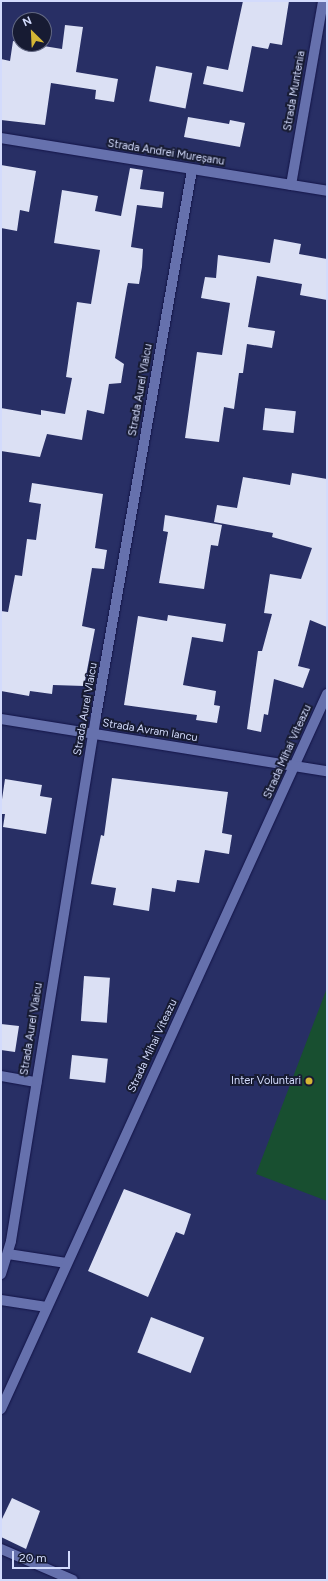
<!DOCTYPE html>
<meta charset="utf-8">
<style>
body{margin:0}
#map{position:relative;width:328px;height:1581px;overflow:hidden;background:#282f65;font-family:Figtree,sans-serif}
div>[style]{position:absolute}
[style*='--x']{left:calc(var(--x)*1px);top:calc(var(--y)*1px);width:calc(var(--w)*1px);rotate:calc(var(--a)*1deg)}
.green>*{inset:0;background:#184f30}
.building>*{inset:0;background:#dbe0f4;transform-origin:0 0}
.roads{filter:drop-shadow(0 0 1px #131448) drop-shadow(0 0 1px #131448)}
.minor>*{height:10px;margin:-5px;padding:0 5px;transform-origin:5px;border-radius:5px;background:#6671ad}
.tertiary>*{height:10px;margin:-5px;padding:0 5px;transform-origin:5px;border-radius:5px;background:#6671ad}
.dots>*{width:11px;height:11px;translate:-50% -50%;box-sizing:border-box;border:2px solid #171b33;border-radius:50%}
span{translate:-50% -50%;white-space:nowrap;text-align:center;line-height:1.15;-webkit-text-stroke:4px #171b33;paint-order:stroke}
.street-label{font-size:11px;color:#d3dbfc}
.poi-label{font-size:11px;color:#d3dbfc}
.right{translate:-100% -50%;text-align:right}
.frame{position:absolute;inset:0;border:2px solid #d3dbfc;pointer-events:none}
.north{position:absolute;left:12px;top:12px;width:40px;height:40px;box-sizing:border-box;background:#171b33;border:1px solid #626883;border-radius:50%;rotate:336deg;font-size:11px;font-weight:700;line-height:16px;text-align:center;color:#d3dbfc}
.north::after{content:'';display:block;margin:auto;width:14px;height:18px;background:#d4b635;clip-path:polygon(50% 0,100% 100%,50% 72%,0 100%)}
.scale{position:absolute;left:12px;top:1551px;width:58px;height:18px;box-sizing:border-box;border:2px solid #d3dbfc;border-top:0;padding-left:5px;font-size:12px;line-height:14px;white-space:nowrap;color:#d3dbfc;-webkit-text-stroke:3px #171b33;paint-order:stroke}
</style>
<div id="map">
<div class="green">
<i style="clip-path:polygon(327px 988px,327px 1201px,256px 1174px)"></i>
</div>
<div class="building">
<i style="clip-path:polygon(243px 1px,289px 1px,282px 45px,270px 43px,268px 49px,252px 46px,243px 92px,203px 84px,207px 66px,228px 70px)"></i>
<i style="clip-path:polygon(65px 25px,83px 27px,76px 72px,118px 79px,114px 102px,95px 99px,96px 90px,51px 83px,45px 125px,1px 120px,1px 59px,10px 61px,13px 41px,62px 49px)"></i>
<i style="left:156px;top:66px;width:37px;height:36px;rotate:11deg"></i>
<i style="clip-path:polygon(188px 117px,229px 124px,230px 120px,245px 123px,240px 147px,184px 137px)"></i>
<i style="clip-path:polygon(1px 165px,36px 171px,29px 212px,20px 210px,17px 231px,1px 228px)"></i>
<i style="clip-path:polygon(130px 168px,143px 170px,140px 189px,164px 192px,162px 208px,137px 205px,131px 247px,143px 249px,142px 267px,139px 284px,128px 283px,127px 287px,115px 358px,124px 364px,121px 383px,109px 384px,104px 414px,87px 410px,82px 440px,47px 434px,40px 457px,1px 451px,1px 408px,41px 415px,41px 410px,65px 414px,72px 378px,66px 377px,77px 302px,91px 304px,100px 250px,54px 243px,62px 190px,98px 196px,95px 211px,121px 216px)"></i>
<i style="clip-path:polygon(274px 239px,301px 244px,299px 254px,327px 259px,327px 300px,300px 295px,302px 284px,257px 276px,248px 327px,275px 331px,272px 348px,247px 344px,243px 373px,239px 373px,234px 409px,224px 407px,219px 442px,185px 438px,197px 352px,222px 355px,230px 303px,201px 298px,205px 277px,216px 278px,218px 255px,270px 263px)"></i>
<i style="left:265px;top:408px;width:31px;height:22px;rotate:6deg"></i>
<i style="clip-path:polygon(292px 473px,327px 479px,327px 627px,310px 620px,298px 666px,310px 669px,303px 688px,274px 679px,268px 715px,264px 714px,261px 732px,247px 729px,258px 651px,262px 651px,272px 614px,264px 613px,270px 574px,301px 579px,312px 548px,272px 537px,273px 533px,214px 522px,217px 505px,237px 508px,243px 477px,290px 485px)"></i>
<i style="clip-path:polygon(32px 483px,103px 494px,95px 548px,107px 550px,104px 569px,92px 568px,82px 626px,95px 629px,84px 686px,53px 685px,52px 694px,30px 691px,29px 696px,1px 691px,1px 611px,8px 612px,15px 575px,22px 576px,27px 539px,36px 540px,41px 504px,29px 502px)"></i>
<i style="clip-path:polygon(165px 515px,222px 525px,218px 546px,211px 545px,204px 589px,159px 583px,168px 532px,163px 531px)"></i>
<i style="clip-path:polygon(168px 615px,226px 624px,223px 642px,192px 637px,183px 685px,216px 691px,214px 705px,220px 706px,217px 723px,196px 720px,197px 715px,124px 705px,138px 616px,167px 621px)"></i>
<i style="clip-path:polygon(112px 778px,228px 792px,222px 833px,232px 835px,229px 854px,205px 850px,199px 883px,177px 880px,175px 892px,152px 888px,149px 911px,113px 905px,116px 888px,91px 884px,101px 835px,104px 836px)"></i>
<i style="clip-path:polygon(5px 779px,42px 785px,40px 796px,52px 798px,46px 834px,3px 827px,5px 814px,1px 814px,1px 806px)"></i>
<i style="left:84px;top:976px;width:26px;height:45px;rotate:4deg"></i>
<i style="clip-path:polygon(1px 1024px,19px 1026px,15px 1052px,1px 1050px)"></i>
<i style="left:72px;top:1055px;width:36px;height:24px;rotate:6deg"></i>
<i style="clip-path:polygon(124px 1189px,191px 1214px,184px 1235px,176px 1232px,148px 1297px,88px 1271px)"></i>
<i style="left:151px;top:1317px;width:57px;height:38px;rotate:21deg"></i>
<i style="clip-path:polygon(12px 1498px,40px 1511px,26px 1549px,1px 1537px,1px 1521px)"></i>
</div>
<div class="roads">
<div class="minor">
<i style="--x:1;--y:138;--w:330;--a:9.2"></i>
<i style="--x:291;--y:185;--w:187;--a:-80.1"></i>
<i style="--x:1;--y:1076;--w:36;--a:10"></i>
<i style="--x:8;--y:1254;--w:59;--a:8.8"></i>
<i style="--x:1;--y:1274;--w:34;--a:-73"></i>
<i style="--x:11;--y:1241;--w:532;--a:-80.8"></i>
<i style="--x:96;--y:716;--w:554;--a:-80.03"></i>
<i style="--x:1;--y:1300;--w:46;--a:8.8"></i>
<i style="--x:1;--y:1409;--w:786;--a:-65.49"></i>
<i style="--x:1;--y:1549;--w:78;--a:23.3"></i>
</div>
<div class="tertiary">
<i style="--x:1;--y:719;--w:330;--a:9.1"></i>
</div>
</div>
<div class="dots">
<i style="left:309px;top:1081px;background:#d4b635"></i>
</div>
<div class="street-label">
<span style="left:295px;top:91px;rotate:-80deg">Strada Muntenia</span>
<span style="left:166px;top:153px;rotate:9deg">Strada Andrei Mureșanu</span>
<span style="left:141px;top:390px;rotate:-80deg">Strada Aurel Vlaicu</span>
<span style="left:86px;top:709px;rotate:-80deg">Strada Aurel Vlaicu</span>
<span style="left:150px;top:731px;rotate:9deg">Strada Avram Iancu</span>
<span style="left:288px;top:752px;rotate:-66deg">Strada Mihai Viteazu</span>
<span style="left:32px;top:1029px;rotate:-81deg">Strada Aurel Vlaicu</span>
<span style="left:153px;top:1046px;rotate:-65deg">Strada Mihai Viteazu</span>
</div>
<div class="poi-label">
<span class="right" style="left:301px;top:1081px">Inter Voluntari</span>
</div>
<div class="frame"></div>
<div class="north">N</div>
<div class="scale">20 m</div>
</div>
